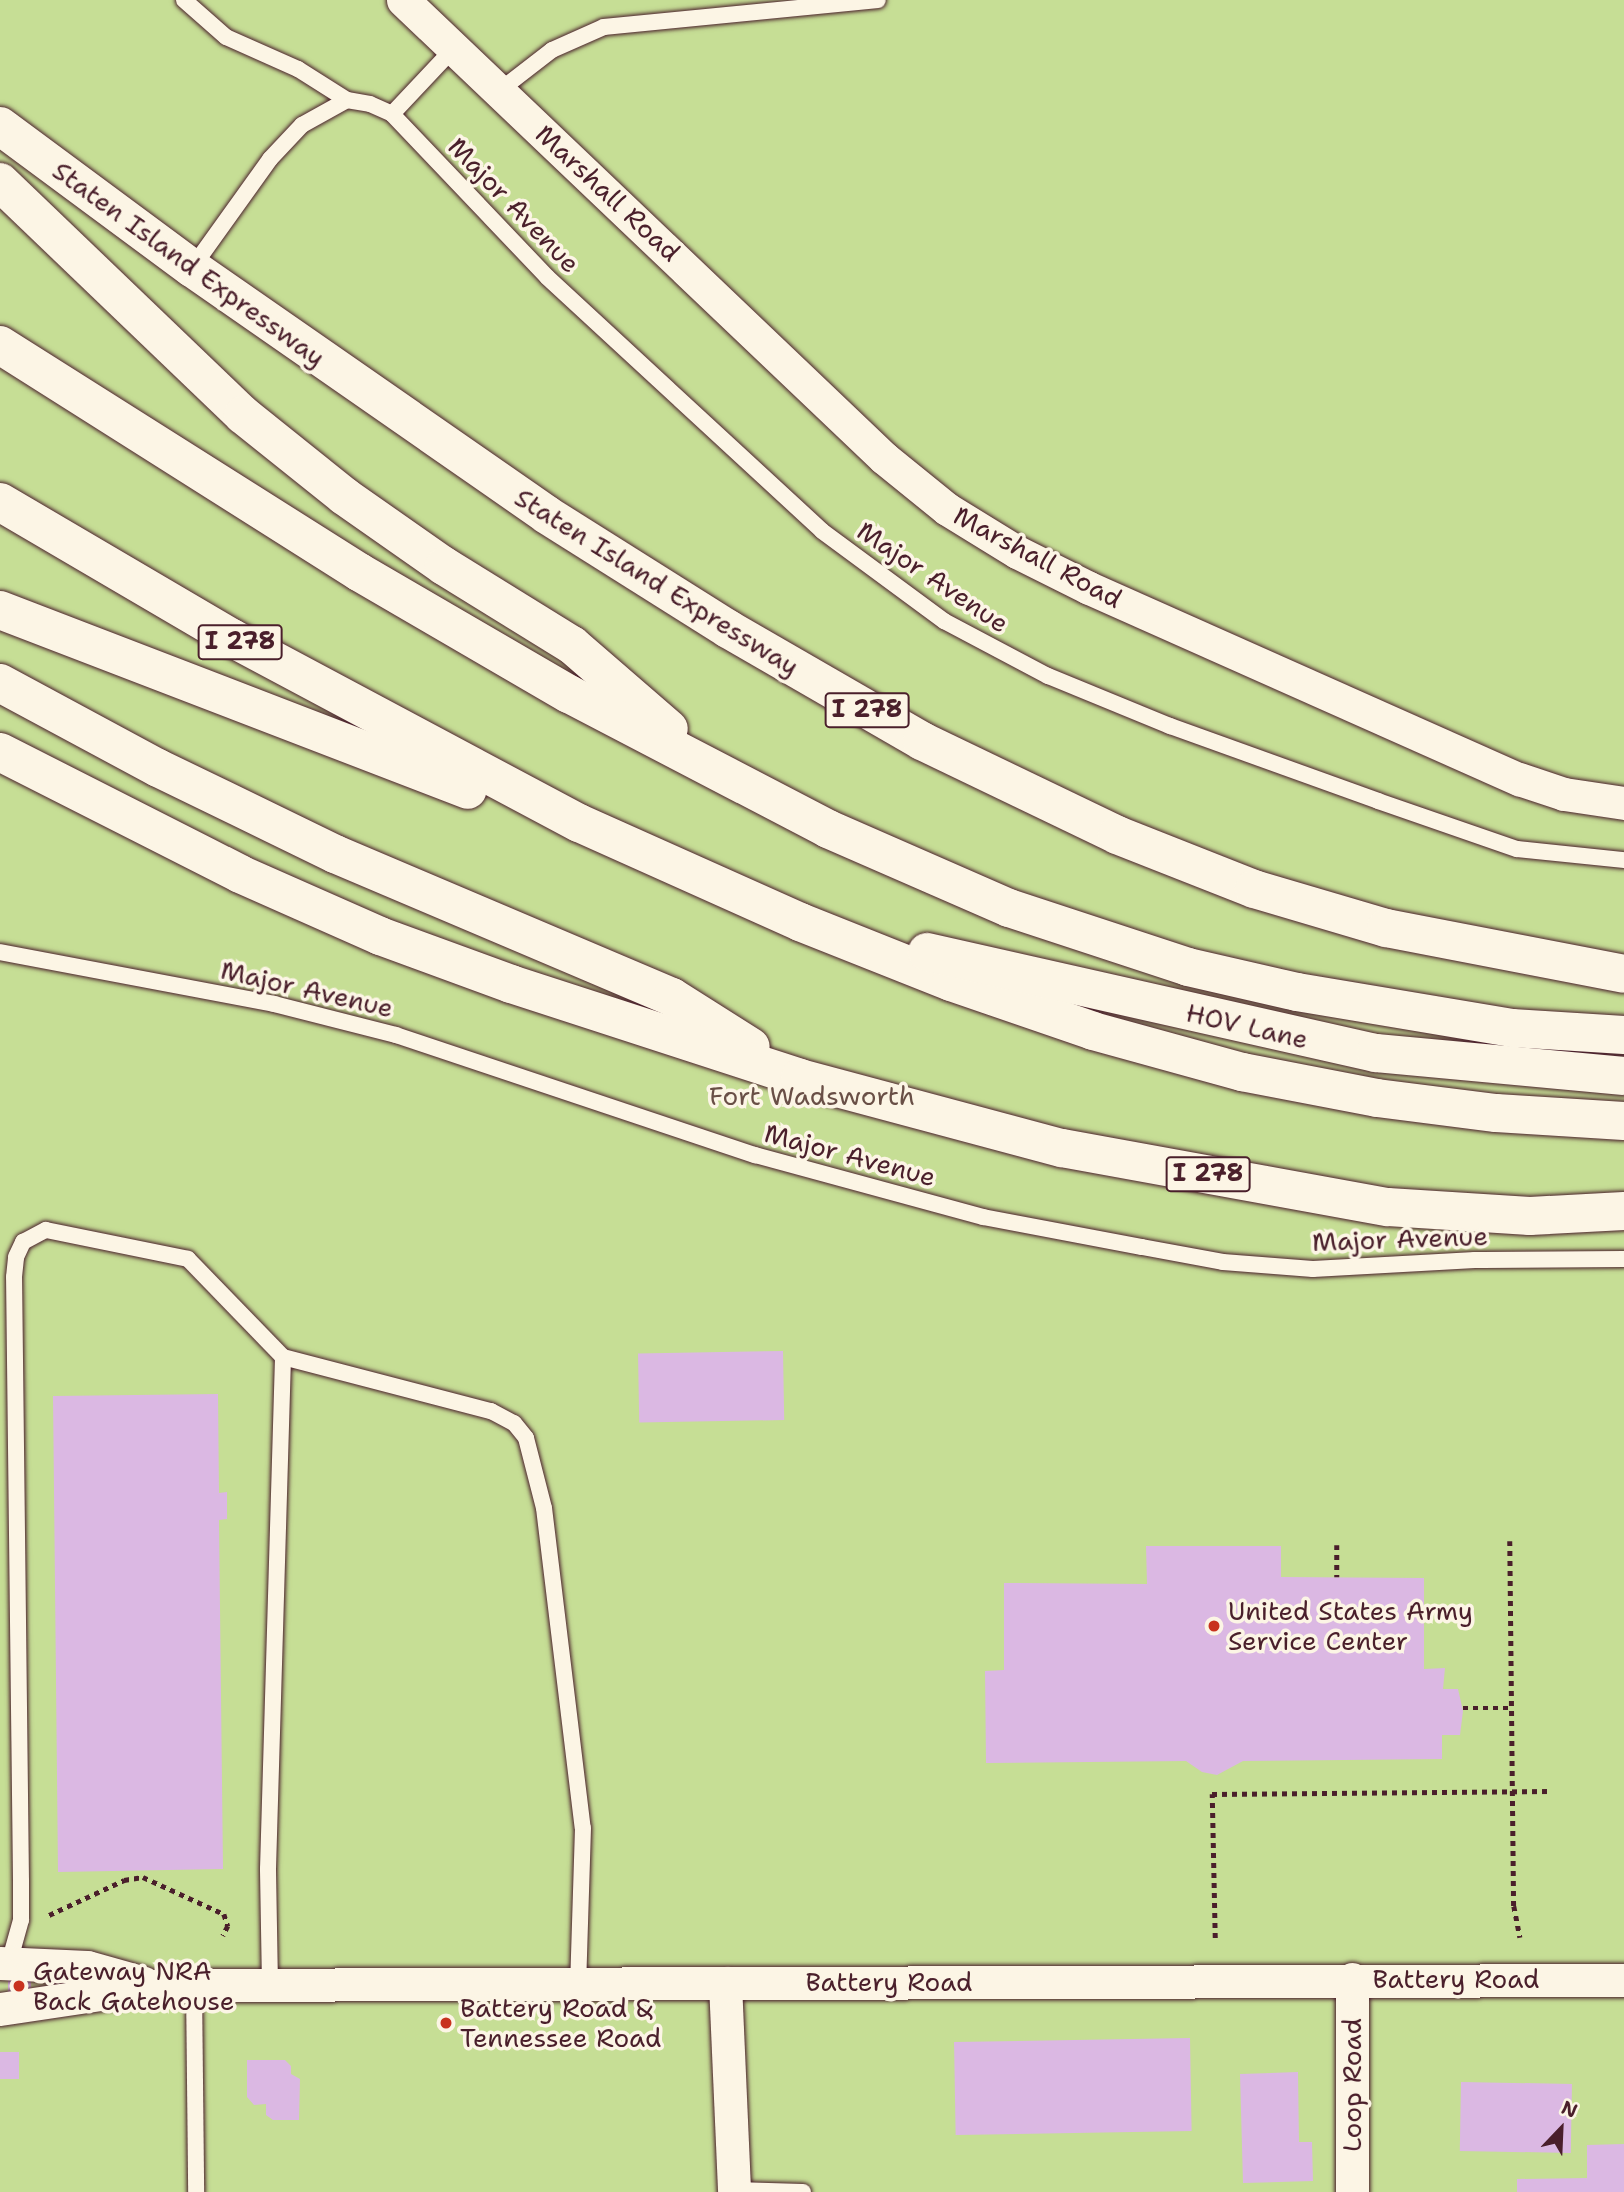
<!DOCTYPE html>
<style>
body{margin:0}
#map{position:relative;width:1624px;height:2192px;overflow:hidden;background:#f2e3e4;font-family:"Shantell Sans",sans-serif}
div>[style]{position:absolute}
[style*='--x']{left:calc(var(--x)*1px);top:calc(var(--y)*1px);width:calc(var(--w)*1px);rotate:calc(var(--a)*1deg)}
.green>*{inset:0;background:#c6de95;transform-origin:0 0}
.building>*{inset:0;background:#dbb8e3;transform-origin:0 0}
.path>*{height:4.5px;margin-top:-2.25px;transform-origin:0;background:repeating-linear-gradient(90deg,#4a1f2b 0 5px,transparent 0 10px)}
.roads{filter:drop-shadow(0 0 2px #4a1f2b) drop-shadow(0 0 2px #4a1f2b)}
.lane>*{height:16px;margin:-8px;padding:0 8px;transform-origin:8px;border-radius:8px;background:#fcf5e5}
.street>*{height:33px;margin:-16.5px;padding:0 16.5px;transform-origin:16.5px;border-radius:16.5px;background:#fcf5e5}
.highway>*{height:38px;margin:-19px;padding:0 19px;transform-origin:19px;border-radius:19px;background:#fcf5e5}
.dots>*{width:19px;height:19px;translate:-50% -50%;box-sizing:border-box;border:4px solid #fcf5e5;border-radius:50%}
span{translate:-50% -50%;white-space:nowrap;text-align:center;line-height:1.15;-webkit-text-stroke:7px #fcf5e5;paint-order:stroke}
.shield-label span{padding:2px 5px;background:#fcf5e5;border:2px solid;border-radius:5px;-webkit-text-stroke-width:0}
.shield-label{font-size:24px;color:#4a1f2b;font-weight:700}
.street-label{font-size:26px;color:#4a1f2b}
.park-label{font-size:26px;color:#694f46}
.poi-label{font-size:26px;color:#4a1f2b}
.left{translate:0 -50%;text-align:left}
.north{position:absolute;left:1526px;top:2094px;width:70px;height:70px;-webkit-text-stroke:5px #fcf5e5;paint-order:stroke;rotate:23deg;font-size:19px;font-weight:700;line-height:28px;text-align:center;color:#4a1f2b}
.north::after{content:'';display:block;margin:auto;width:24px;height:32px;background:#4a1f2b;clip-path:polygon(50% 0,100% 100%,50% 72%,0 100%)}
</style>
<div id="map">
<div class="green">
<i style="left:0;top:0;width:1624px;height:2192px"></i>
</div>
<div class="building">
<i style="left:783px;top:1351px;width:69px;height:145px;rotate:89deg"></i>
<i style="clip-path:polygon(218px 1394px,219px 1493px,227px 1492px,227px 1519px,219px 1520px,223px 1869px,58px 1872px,53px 1396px)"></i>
<i style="clip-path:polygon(1146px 1546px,1281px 1546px,1281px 1577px,1424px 1578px,1424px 1669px,1445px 1668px,1443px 1689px,1458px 1689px,1463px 1711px,1460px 1735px,1442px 1735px,1442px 1759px,1243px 1761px,1217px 1775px,1202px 1772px,1186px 1761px,986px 1763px,985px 1671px,1004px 1670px,1004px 1583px,1147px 1584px)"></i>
<i style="left:8px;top:1980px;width:23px;height:12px"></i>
<i style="left:1190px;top:2038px;width:93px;height:236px;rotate:89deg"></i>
<i style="left:0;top:2052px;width:19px;height:27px"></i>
<i style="clip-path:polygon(247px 2060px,285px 2060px,291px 2066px,291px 2074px,300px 2079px,299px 2120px,273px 2120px,266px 2115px,266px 2104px,254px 2105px,247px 2097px)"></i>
<i style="clip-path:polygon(1298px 2072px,1299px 2142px,1312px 2142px,1313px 2181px,1243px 2183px,1240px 2074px)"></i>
<i style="left:1461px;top:2082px;width:111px;height:69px;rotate:1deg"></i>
<i style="clip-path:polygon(1624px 2144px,1624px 2192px,1517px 2192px,1517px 2179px,1587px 2178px,1587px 2145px)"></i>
</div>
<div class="path">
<i style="--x:1510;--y:1541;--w:365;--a:89.4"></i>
<i style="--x:1514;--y:1906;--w:32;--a:79"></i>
<i style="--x:1337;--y:1545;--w:32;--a:90"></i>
<i style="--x:1463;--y:1708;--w:48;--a:0"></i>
<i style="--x:49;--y:1915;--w:83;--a:-25"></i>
<i style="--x:124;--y:1880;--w:19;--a:-9"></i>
<i style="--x:143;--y:1877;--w:89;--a:24.6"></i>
<i style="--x:224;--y:1914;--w:13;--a:72"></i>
<i style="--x:228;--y:1926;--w:11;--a:117"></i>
<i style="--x:1215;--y:1938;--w:144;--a:-91.2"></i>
<i style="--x:1212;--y:1794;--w:338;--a:-0.5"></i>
</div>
<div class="roads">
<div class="lane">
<i style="--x:184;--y:0;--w:56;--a:41.4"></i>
<i style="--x:226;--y:37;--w:79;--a:24"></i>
<i style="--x:298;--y:69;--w:58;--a:32.3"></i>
<i style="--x:499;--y:91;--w:67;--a:-37.7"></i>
<i style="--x:552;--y:50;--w:57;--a:-23.9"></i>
<i style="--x:604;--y:27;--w:275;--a:-5.6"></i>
<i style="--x:392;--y:114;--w:91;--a:-46.8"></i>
<i style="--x:192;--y:268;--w:134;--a:-54.4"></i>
<i style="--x:270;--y:159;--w:47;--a:-46.7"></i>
<i style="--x:302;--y:125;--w:51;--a:-29.1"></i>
<i style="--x:347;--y:100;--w:23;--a:10"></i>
<i style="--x:370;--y:104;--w:24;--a:24"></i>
<i style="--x:392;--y:114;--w:225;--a:46.4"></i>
<i style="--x:547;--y:277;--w:374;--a:42.7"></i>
<i style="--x:822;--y:531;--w:152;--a:36.4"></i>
<i style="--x:944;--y:621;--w:118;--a:27.9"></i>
<i style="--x:1048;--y:676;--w:132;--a:22.3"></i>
<i style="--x:1170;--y:726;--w:221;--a:19.8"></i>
<i style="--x:1378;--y:801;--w:147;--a:19.1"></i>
<i style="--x:1517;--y:849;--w:108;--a:5.9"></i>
<i style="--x:0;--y:952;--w:279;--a:10.7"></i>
<i style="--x:274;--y:1004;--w:126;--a:14.3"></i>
<i style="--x:396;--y:1035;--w:379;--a:18.5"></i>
<i style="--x:755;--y:1155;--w:236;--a:15.2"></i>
<i style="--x:983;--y:1217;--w:162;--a:10.7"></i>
<i style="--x:1142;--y:1247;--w:82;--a:10.5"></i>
<i style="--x:1223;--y:1262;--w:90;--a:4.4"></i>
<i style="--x:1313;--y:1269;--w:162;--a:-3.2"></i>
<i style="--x:1475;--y:1260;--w:149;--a:-0.4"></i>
<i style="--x:9;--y:1963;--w:45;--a:-74.4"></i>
<i style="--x:21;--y:1920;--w:39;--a:-90"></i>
<i style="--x:21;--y:1881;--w:604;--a:-90.66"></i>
<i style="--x:14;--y:1277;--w:20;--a:-84"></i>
<i style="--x:16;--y:1257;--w:17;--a:-65"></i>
<i style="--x:23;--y:1242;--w:26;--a:-28"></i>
<i style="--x:46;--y:1230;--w:145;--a:11.5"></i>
<i style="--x:188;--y:1259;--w:136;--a:45.9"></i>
<i style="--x:283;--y:1357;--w:215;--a:14.6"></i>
<i style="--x:491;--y:1411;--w:26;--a:28"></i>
<i style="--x:514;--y:1423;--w:19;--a:51"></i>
<i style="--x:526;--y:1438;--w:72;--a:75.6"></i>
<i style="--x:544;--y:1508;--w:322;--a:83.1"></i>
<i style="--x:583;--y:1828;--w:155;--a:91.8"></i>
<i style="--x:194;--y:1985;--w:207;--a:89.4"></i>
<i style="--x:270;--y:1985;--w:116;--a:-91"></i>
<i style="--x:268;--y:1869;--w:512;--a:-88.32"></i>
<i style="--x:734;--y:2190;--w:69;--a:1.7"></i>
</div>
<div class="street">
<i style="--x:403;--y:0;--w:664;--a:43.6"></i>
<i style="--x:884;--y:458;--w:81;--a:39"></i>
<i style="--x:947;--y:509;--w:82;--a:31.6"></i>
<i style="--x:1017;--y:552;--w:80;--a:26.6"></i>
<i style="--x:1089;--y:588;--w:471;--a:24"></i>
<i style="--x:1519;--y:779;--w:47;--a:18.4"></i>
<i style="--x:1564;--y:794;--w:61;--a:8.5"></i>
<i style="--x:0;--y:1963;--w:87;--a:2.6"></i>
<i style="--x:87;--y:1967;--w:59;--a:15.7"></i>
<i style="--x:1352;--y:1979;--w:213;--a:90"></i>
<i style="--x:725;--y:1983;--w:209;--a:87.5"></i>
<i style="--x:0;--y:2009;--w:156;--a:-8.5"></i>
<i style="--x:154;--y:1986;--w:40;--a:-1.4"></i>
<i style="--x:194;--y:1985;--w:1430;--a:-0.2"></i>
</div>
<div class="highway">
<i style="--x:0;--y:126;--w:239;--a:36.5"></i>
<i style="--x:192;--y:268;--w:432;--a:34.8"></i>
<i style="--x:547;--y:515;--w:214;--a:32.2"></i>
<i style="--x:728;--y:629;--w:224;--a:30"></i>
<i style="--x:922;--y:741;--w:216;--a:25.7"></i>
<i style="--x:1117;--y:835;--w:147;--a:21.5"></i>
<i style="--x:1254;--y:889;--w:138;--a:16.5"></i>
<i style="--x:1386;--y:928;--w:242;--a:10.9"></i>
<i style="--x:0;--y:182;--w:337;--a:43.8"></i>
<i style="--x:243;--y:415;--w:129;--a:38.7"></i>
<i style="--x:344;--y:496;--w:122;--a:35"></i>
<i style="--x:444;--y:566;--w:150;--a:31.7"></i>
<i style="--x:572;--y:645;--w:128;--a:40.9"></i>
<i style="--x:0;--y:345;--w:425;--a:32.3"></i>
<i style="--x:359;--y:572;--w:243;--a:30.2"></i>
<i style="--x:569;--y:694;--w:292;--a:27.5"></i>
<i style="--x:828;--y:829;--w:197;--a:23.6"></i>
<i style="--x:1009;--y:908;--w:188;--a:18.2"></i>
<i style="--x:1188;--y:967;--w:112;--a:12.9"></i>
<i style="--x:1297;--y:992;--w:218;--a:9.5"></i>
<i style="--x:1512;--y:1028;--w:112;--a:3.6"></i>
<i style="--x:0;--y:502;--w:269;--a:30.4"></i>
<i style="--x:232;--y:638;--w:393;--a:28.1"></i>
<i style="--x:579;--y:823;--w:242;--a:24.1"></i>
<i style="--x:800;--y:922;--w:162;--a:21.7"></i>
<i style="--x:951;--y:982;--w:150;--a:19"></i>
<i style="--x:1093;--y:1031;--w:155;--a:15.4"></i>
<i style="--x:1242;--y:1072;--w:137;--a:10.9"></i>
<i style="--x:1377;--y:1098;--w:120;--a:7.2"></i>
<i style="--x:1496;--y:1113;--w:128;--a:3.6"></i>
<i style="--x:0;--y:610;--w:501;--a:21.04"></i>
<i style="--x:0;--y:683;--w:179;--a:28.3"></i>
<i style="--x:158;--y:768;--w:197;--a:25.9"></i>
<i style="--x:335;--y:854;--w:366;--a:23"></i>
<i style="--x:672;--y:997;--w:93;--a:32.3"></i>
<i style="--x:0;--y:752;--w:269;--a:26.9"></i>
<i style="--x:240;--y:874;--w:153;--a:23.9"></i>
<i style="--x:380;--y:936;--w:140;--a:20.1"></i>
<i style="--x:511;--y:984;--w:304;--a:18"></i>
<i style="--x:800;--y:1078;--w:271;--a:15"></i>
<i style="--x:1062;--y:1148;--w:331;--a:10.3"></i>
<i style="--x:1388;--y:1207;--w:142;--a:3.6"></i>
<i style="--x:1530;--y:1216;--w:94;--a:-3"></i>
<i style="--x:927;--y:952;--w:460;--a:12.7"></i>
<i style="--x:1376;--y:1053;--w:249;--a:5.3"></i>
</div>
</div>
<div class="dots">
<i style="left:1214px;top:1626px;background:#c8321e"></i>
<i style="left:19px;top:1986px;background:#c8321e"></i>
<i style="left:446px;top:2023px;background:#c8321e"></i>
</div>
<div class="shield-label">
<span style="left:240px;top:642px">I 278</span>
<span style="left:867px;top:710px">I 278</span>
<span style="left:1208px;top:1174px">I 278</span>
</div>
<div class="street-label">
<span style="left:608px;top:193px;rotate:43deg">Marshall Road</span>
<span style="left:514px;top:205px;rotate:46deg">Major Avenue</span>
<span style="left:189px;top:264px;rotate:36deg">Staten Island Expressway</span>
<span style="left:1038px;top:557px;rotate:28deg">Marshall Road</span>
<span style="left:933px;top:577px;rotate:34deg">Major Avenue</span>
<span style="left:657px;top:582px;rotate:32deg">Staten Island Expressway</span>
<span style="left:307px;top:989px;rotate:13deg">Major Avenue</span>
<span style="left:1247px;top:1026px;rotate:13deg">HOV Lane</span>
<span style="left:850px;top:1155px;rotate:15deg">Major Avenue</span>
<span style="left:1400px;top:1239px;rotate:-2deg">Major Avenue</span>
<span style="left:1456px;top:1979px">Battery Road</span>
<span style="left:889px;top:1982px">Battery Road</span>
<span style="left:1352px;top:2085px;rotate:-90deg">Loop Road</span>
</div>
<div class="park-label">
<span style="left:812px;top:1096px">Fort Wadsworth</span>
</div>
<div class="poi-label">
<span class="left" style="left:1228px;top:1626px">United States Army<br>Service Center</span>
<span class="left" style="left:33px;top:1986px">Gateway NRA<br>Back Gatehouse</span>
<span class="left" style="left:460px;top:2023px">Battery Road &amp;<br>Tennessee Road</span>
</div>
<div class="north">N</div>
</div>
